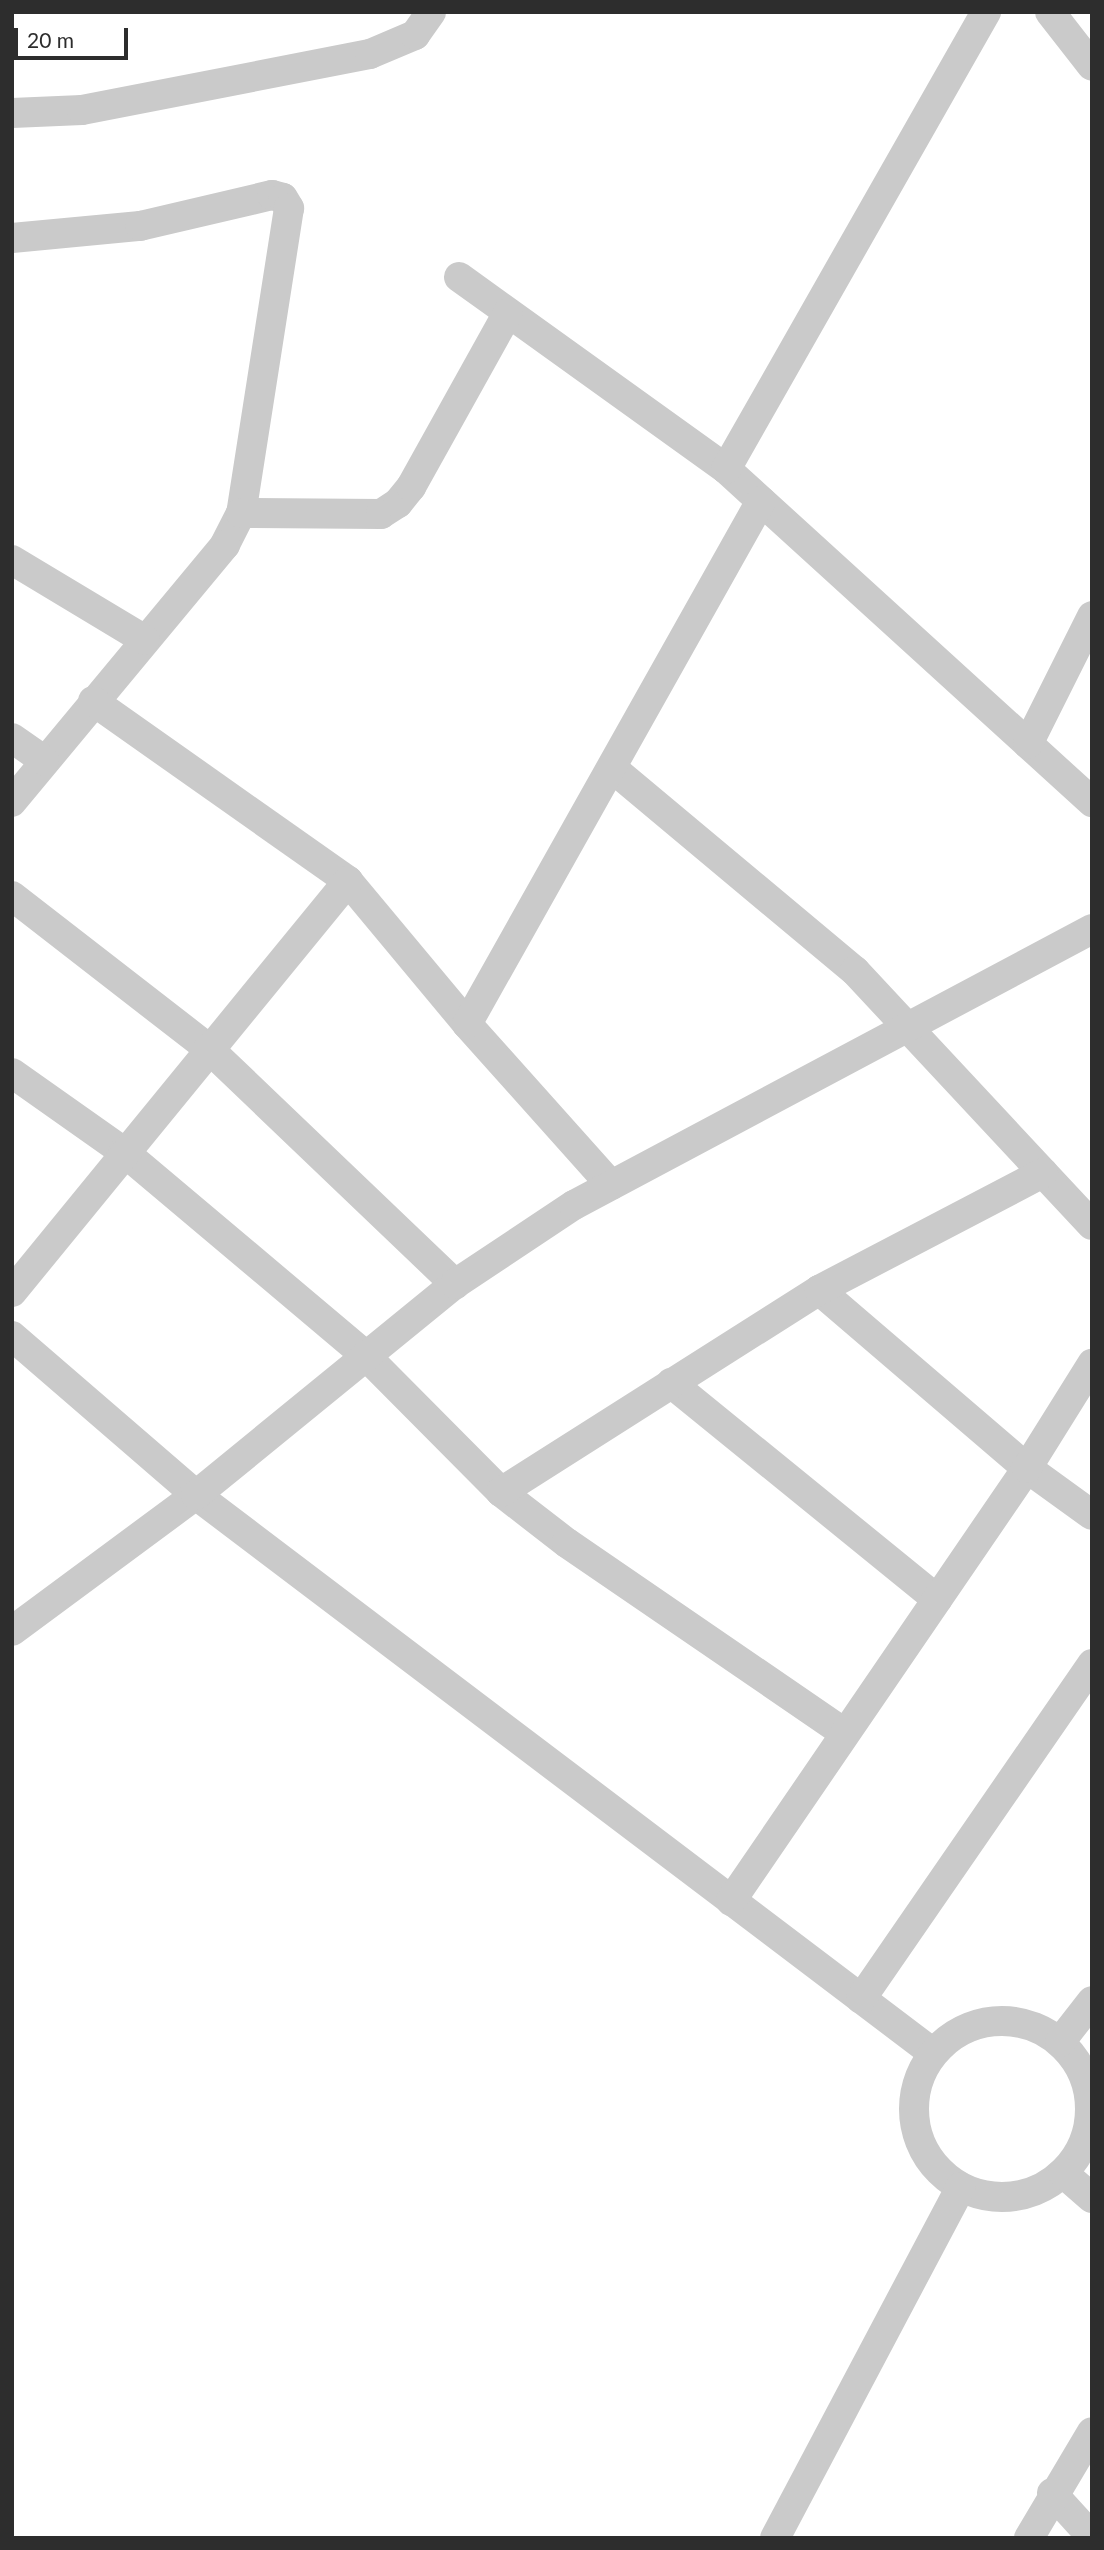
<!DOCTYPE html>
<style>
body{margin:0}
#map{position:relative;width:1104px;height:2550px;overflow:hidden;background:#fff;font-family:Lato,sans-serif}
div>[style]{position:absolute}
[style*='--x']{left:calc(var(--x)*1px);top:calc(var(--y)*1px);width:calc(var(--w)*1px);rotate:calc(var(--a)*1deg)}
.minor>*{height:30px;margin:-15px;padding:0 15px;transform-origin:15px;border-radius:15px;background:#cacaca}
.minor>.ring{margin:-15px;padding:0;box-sizing:content-box;background:none;border:30px solid #cacaca;border-radius:50%}
span{translate:-50% -50%;white-space:nowrap;text-align:center;line-height:1.15;-webkit-text-stroke:7px #fff;paint-order:stroke}
.frame{position:absolute;inset:0;border:14px solid #2d2d2d;pointer-events:none}
.scale{position:absolute;left:14px;top:28px;width:114px;height:32px;box-sizing:border-box;border:4px solid #2d2d2d;border-top:0;padding-left:9px;font-size:21px;line-height:24px;white-space:nowrap;color:#2d2d2d;-webkit-text-stroke:5px #fff;paint-order:stroke}
</style>
<div id="map">
<div class="minor">
<i style="--x:1050;--y:12;--w:68;--a:52.1"></i>
<i style="--x:12;--y:113;--w:70;--a:-2.5"></i>
<i style="--x:82;--y:110;--w:293;--a:-11"></i>
<i style="--x:370;--y:54;--w:49;--a:-22.9"></i>
<i style="--x:415;--y:35;--w:28;--a:-55"></i>
<i style="--x:12;--y:238;--w:129;--a:-5.4"></i>
<i style="--x:140;--y:226;--w:136;--a:-13.2"></i>
<i style="--x:272;--y:195;--w:11;--a:15"></i>
<i style="--x:283;--y:198;--w:12;--a:59"></i>
<i style="--x:289;--y:208;--w:309;--a:98.9"></i>
<i style="--x:241;--y:513;--w:36;--a:117"></i>
<i style="--x:225;--y:545;--w:334;--a:129.7"></i>
<i style="--x:459;--y:277;--w:329;--a:35.7"></i>
<i style="--x:726;--y:469;--w:495;--a:42.3"></i>
<i style="--x:726;--y:469;--w:526;--a:-60.36"></i>
<i style="--x:241;--y:513;--w:140;--a:0.4"></i>
<i style="--x:381;--y:514;--w:20;--a:-33"></i>
<i style="--x:398;--y:503;--w:21;--a:-51"></i>
<i style="--x:411;--y:487;--w:199;--a:-60.9"></i>
<i style="--x:12;--y:560;--w:155;--a:31"></i>
<i style="--x:93;--y:701;--w:312;--a:35.2"></i>
<i style="--x:348;--y:881;--w:186;--a:50.2"></i>
<i style="--x:467;--y:1024;--w:216;--a:48.2"></i>
<i style="--x:12;--y:738;--w:39;--a:35"></i>
<i style="--x:1028;--y:744;--w:143;--a:-63.4"></i>
<i style="--x:612;--y:768;--w:317;--a:39.9"></i>
<i style="--x:855;--y:971;--w:347;--a:47"></i>
<i style="--x:12;--y:896;--w:248;--a:37.8"></i>
<i style="--x:208;--y:1048;--w:342;--a:43.7"></i>
<i style="--x:467;--y:1024;--w:600;--a:-60.66"></i>
<i style="--x:12;--y:1073;--w:137;--a:35.2"></i>
<i style="--x:124;--y:1152;--w:317;--a:40.1"></i>
<i style="--x:366;--y:1356;--w:192;--a:45.2"></i>
<i style="--x:501;--y:1492;--w:83;--a:37.7"></i>
<i style="--x:567;--y:1543;--w:336;--a:34.4"></i>
<i style="--x:819;--y:1290;--w:274;--a:40.6"></i>
<i style="--x:1027;--y:1468;--w:80;--a:35.9"></i>
<i style="--x:12;--y:1292;--w:531;--a:-50.73"></i>
<i style="--x:12;--y:1336;--w:243;--a:40.8"></i>
<i style="--x:196;--y:1495;--w:924;--a:37.13"></i>
<i style="--x:671;--y:1383;--w:343;--a:39.1"></i>
<i style="--x:501;--y:1492;--w:377;--a:-32.4"></i>
<i style="--x:819;--y:1290;--w:253;--a:-27.6"></i>
<i style="--x:12;--y:1631;--w:229;--a:-36.5"></i>
<i style="--x:196;--y:1495;--w:334;--a:-39.2"></i>
<i style="--x:455;--y:1284;--w:143;--a:-33.6"></i>
<i style="--x:574;--y:1205;--w:587;--a:-28.05"></i>
<i style="--x:731;--y:1901;--w:525;--a:-55.64"></i>
<i style="--x:1027;--y:1468;--w:123;--a:-58"></i>
<i style="--x:861;--y:1999;--w:407;--a:-55.4"></i>
<i class="ring" style="left:914px;top:2021px;width:146px;height:146px"></i>
<i style="--x:1060;--y:2042;--w:52;--a:-52"></i>
<i style="--x:1063;--y:2173;--w:38;--a:41"></i>
<i style="--x:1052;--y:2493;--w:59;--a:47.7"></i>
<i style="--x:775;--y:2538;--w:397;--a:-62.1"></i>
<i style="--x:1029;--y:2538;--w:123;--a:-59.3"></i>
</div>
<div class="frame"></div>
<div class="scale">20 m</div>
</div>
